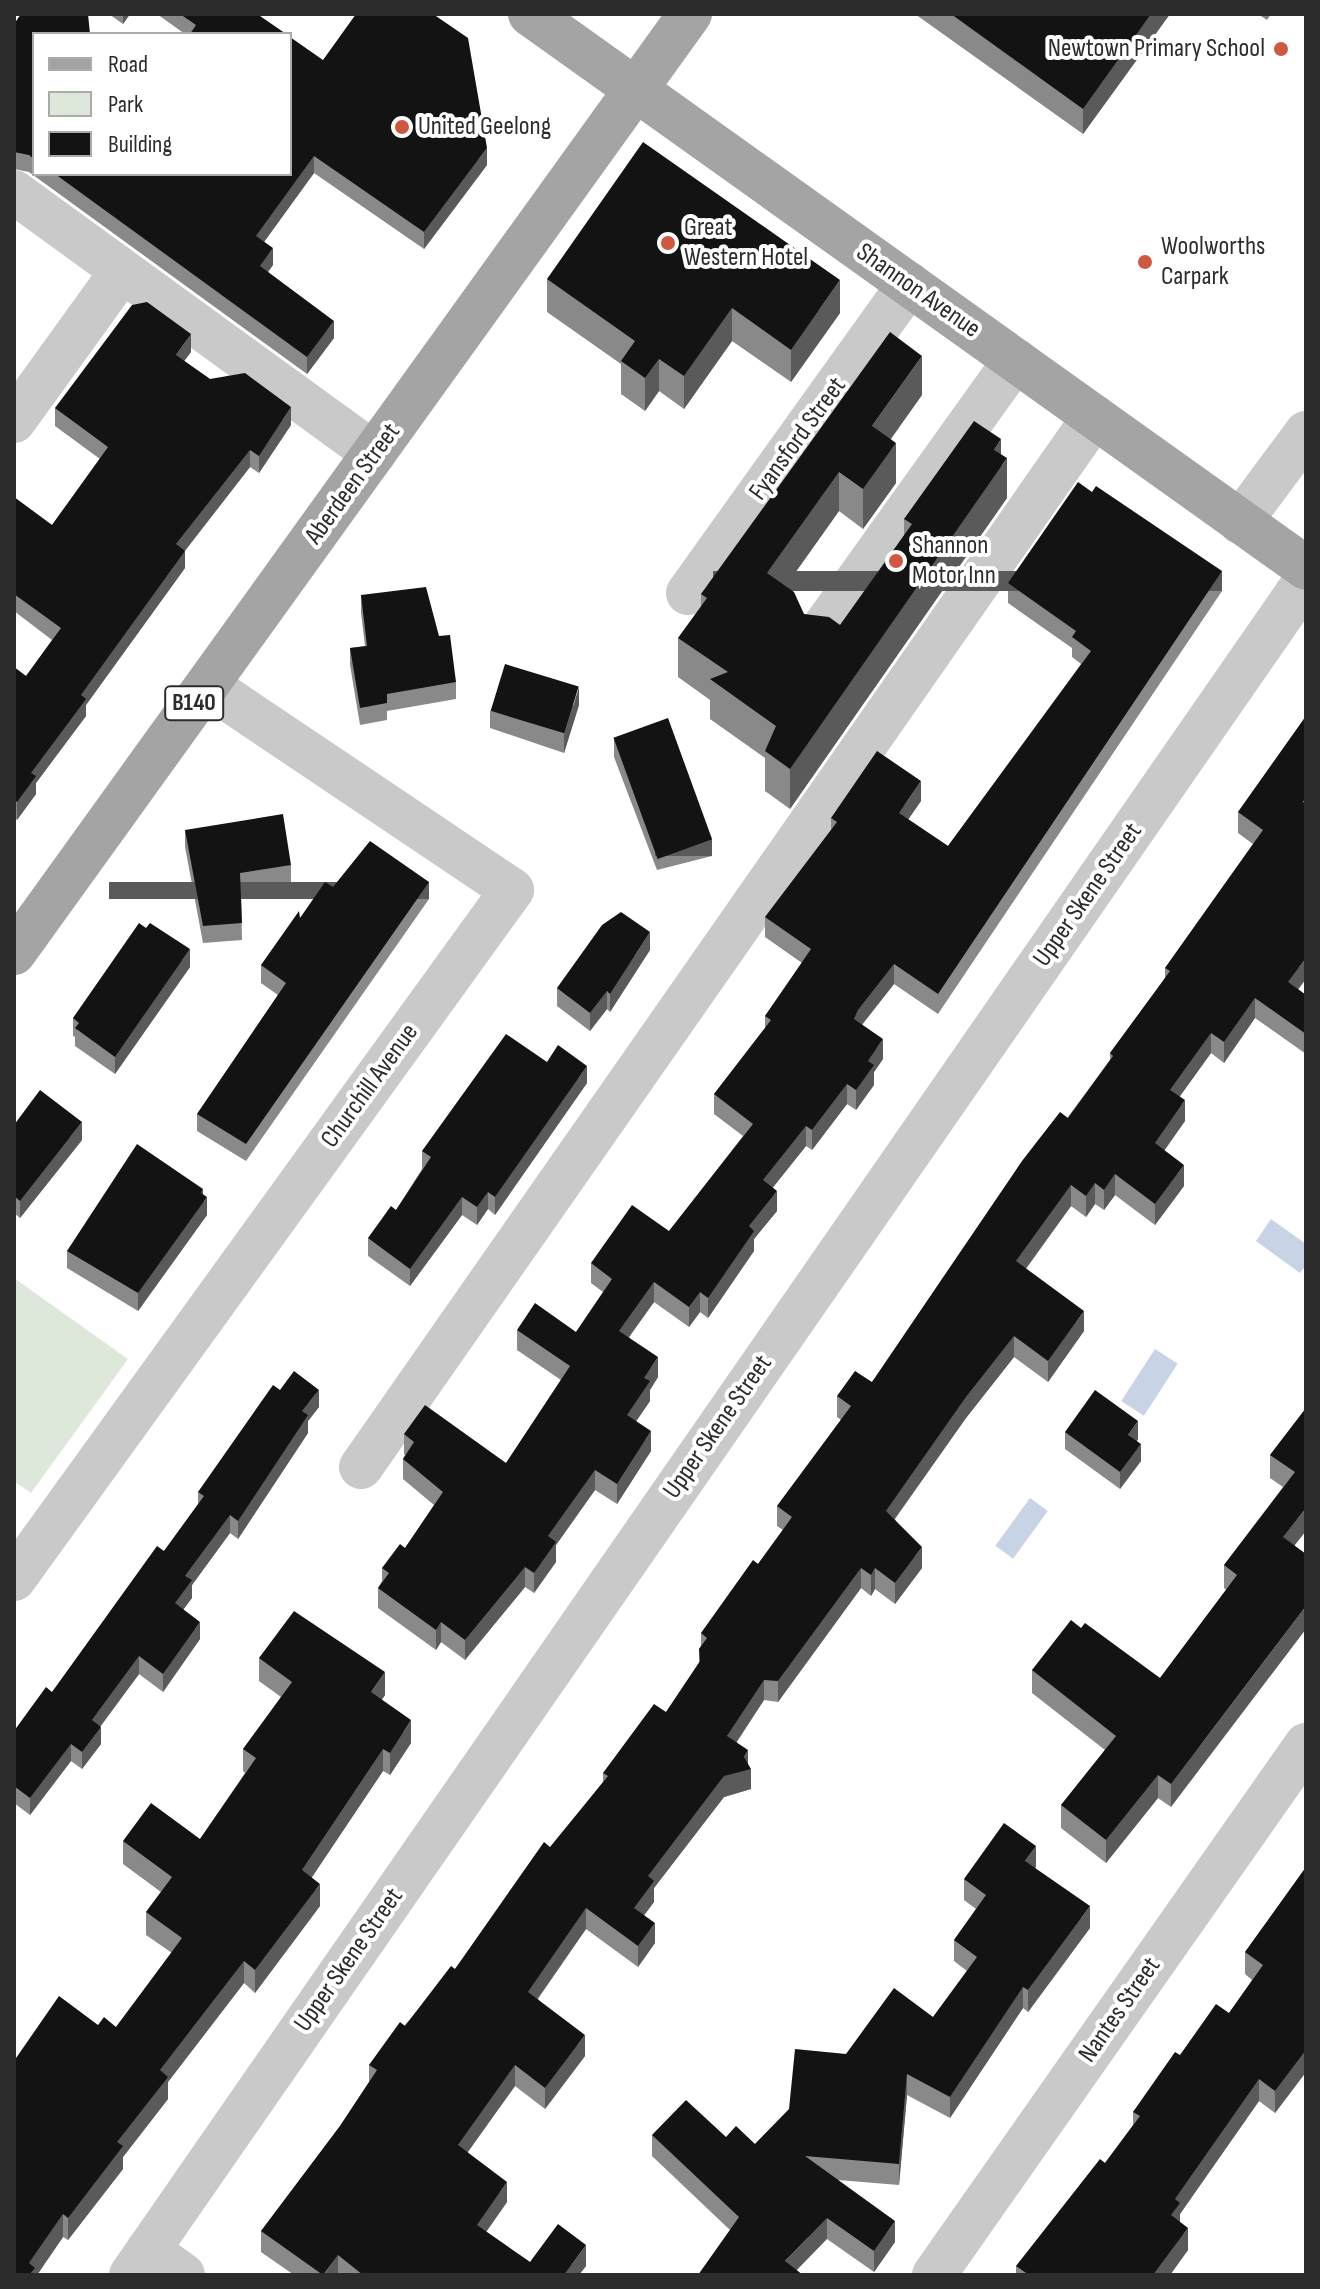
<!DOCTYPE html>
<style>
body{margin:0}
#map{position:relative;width:1320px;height:2289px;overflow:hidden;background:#fff;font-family:"Sofia Sans Condensed",sans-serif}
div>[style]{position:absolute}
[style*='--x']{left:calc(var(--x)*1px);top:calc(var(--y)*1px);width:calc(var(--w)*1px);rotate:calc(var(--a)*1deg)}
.green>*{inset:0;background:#dee8da}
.water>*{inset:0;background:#c8d3e6;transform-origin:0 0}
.minor>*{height:44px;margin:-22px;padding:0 22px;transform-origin:22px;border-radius:22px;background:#c9c9c9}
.major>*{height:44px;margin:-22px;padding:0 22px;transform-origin:22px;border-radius:22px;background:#a4a4a4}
.wall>*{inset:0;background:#898989}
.shaded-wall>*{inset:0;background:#5a5a5a;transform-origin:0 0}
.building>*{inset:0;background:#131313;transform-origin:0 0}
.dots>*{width:22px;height:22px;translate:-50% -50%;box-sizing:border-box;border:4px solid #fff;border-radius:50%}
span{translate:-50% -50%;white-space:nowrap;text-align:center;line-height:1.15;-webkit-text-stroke:8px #fff;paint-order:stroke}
.shield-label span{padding:2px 6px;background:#fff;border:2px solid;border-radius:6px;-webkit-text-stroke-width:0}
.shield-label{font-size:24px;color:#2c2c2c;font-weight:700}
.poi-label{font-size:26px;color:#2c2c2c}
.right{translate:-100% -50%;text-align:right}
.left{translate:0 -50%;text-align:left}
.street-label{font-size:26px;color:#2c2c2c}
.frame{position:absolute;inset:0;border:16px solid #2c2c2c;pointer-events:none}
.legend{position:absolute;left:32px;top:32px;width:260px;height:144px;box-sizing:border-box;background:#fff;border:2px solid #ababab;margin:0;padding:10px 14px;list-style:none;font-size:24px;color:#2c2c2c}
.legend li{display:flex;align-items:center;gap:16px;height:40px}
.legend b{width:40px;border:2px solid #ababab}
</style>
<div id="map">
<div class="green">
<i style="clip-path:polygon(14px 1278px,128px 1359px,31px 1493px,14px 1481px)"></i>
</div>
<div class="water">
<i style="clip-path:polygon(1271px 1219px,1306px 1244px,1306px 1265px,1300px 1273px,1256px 1241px)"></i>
<i style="left:1155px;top:1349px;width:27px;height:62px;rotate:33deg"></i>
<i style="left:1030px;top:1498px;width:22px;height:59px;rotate:36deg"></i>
</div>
<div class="minor">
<i style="--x:14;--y:192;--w:445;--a:36"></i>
<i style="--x:14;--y:421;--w:185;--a:-54.2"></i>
<i style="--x:1240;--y:522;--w:111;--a:-53.4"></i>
<i style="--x:688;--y:593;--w:380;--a:-54.4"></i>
<i style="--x:819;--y:634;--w:337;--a:-54.4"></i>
<i style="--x:361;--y:1467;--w:1281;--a:-55.08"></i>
<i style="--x:14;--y:1579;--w:850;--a:-54.14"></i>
<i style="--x:512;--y:890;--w:367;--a:-146.1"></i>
<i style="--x:148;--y:2250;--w:43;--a:35.5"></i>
<i style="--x:131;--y:2275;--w:2062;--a:-55.27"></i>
<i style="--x:934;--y:2275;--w:648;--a:-54.94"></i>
</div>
<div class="major">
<i style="--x:530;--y:14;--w:953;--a:35.52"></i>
<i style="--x:14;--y:953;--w:1157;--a:-54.25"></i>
</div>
<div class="wall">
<i style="clip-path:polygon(109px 14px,130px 14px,123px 24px)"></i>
<i style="clip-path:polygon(157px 14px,257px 14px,286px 34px,185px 34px)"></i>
<i style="clip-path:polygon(915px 14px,1170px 14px,1083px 134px)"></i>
<i style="clip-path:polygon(1258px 14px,1271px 14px,1267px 20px)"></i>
<i style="clip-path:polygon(14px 24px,34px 34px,34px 174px,290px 174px,323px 60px,487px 165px,424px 249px,314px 173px,264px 242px,273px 265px,268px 272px,334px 338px,307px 374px,29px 172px,14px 169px)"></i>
<i style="clip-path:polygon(547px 279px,840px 313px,791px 382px,732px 341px,684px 409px,659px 391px,645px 411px,621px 394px,621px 364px,547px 312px)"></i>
<i style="clip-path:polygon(191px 352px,184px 361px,210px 379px,291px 425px,259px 473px,250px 467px,185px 551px,185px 568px,86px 705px,86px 716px,36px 783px,36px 794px,17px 820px,14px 817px,14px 667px,26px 676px,52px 640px,14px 611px,14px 497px,52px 525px,100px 459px,55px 426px,55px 408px)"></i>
<i style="clip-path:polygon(922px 395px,891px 439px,896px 483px,863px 529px,839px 511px,786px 586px,804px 614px,840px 625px,904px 536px,904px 519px,1001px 454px,1007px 498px,790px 809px,765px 791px,765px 758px,710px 719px,710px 700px,678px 677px,678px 638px,701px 607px,701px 594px)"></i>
<i style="clip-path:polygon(1008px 583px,1222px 591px,938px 1014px,894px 984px,862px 1024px,883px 1059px,874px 1072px,874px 1085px,856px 1110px,847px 1104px,812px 1150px,806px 1146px,773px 1187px,777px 1211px,754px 1239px,754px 1251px,708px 1318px,700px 1312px,689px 1327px,654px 1302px,629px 1337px,658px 1377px,650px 1390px,650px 1401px,636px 1421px,651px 1451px,617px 1504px,595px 1490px,556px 1545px,556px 1562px,534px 1593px,525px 1587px,465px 1660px,441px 1642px,436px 1650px,378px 1608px,378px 1588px,382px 1581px,382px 1568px,405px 1548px,434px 1505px,403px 1479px,403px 1459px,405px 1455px,404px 1454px,404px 1434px,506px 1463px,561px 1380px,517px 1350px,517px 1330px,576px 1332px,603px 1292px,591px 1283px,591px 1263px,669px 1231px,743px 1136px,714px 1114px,714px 1094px,765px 1029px,765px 1016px,802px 963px,765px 937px,765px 917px,831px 830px,831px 818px,921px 801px,908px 819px,948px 846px,1081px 664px,1072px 657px,1072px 648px,1008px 603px)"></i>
<i style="clip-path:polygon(361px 595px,439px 636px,456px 682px,456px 699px,387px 711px,387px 720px,360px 725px,350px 665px,350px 648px,365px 646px,361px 613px)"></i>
<i style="clip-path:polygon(579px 705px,564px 753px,490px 728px,490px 711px)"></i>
<i style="clip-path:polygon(1306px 716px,1298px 989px,1306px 995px,1306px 1054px,1255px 1018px,1224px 1063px,1211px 1053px,1180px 1096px,1185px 1121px,1164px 1150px,1184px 1186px,1155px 1225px,1115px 1195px,1104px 1210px,1095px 1204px,1086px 1217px,1071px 1206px,1026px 1269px,1084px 1331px,1048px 1382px,1014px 1357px,966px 1418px,895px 1519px,922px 1568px,895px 1604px,875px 1589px,871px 1596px,861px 1588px,778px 1702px,764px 1700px,737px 1742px,748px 1764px,751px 1789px,724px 1797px,654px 1888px,654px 1902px,644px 1915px,655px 1943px,638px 1967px,586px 1929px,538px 1999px,585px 2056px,545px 2109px,515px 2086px,467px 2152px,507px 2202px,486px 2232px,530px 2262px,586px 2266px,579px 2275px,294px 2275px,261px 2252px,261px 2231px,340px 2126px,369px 2082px,369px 2065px,455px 1969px,603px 1782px,603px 1773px,666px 1712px,699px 1664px,699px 1649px,701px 1646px,701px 1633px,758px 1564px,783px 1530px,777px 1526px,777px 1506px,841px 1420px,837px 1417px,837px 1396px,872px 1382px,1110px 1060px,1110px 1053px,1165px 979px,1165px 968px,1253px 844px,1238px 833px,1238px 812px)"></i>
<i style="clip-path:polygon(614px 739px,712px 856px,657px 870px,614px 757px)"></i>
<i style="clip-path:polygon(185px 830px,291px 865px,291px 882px,241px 891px,242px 940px,203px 943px,185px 847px)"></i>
<i style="clip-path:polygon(333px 887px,429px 899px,246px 1161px,197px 1131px,197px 1114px,278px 995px,261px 983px,261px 965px,300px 918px)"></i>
<i style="clip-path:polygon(146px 928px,190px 967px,115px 1074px,75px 1046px,75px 1037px,73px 1036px,73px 1018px)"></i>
<i style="clip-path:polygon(650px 950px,610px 1012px,607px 1009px,590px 1031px,557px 1006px,557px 988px)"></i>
<i style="clip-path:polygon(547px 1062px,587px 1083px,495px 1215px,488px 1209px,477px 1225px,462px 1215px,410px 1286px,368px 1256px,368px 1238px,396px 1210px,422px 1169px,422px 1151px)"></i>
<i style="clip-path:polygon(14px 1125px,82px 1140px,20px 1218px,14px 1213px)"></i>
<i style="clip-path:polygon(203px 1195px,207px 1215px,138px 1311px,67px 1268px,67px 1251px)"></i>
<i style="clip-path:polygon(280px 1390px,319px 1407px,308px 1421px,308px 1433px,238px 1539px,230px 1533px,192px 1585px,192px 1598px,183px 1609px,200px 1639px,163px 1692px,139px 1674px,100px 1726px,101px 1744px,82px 1769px,71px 1761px,30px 1815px,14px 1803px,14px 1731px,52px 1692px,164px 1551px,198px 1504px,198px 1492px)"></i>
<i style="clip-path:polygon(1306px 1408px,1295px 1545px,1171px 1807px,1158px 1798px,1106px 1863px,1061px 1828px,1061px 1805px,1105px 1750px,1032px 1693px,1032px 1670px,1081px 1628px,1160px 1678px,1226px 1590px,1224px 1588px,1224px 1565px,1283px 1487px,1270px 1478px,1270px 1455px)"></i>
<i style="clip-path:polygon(1065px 1432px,1138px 1439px,1137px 1441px,1141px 1461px,1120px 1489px,1065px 1449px)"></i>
<i style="clip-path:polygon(259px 1658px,385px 1695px,382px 1700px,411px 1743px,390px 1775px,383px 1771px,312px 1877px,320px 1906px,255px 1993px,244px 1983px,168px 2082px,168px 2099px,123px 2157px,123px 2169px,68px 2240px,63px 2237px,37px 2275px,14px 2275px,98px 2025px,116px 2027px,172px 1953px,146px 1935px,146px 1912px,161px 1892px,123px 1864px,123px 1841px,200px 1839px,245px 1773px,243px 1771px,243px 1749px,281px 1697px,259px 1681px)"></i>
<i style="clip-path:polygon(1306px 1867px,1306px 2072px,1275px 2113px,1259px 2101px,1180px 2214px,1180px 2222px,1188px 2250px,1170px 2275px,1016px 2275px,1016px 2266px,1105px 2163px,1133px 2125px,1133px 2112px,1180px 2055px,1229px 2013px,1252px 1980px,1245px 1974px,1245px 1952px)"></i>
<i style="clip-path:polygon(1035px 1868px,1090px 1928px,1028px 2012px,1023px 2008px,950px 2118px,907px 2095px,899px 2185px,838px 2180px,895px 2242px,874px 2272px,827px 2239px,730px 2230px,652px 2156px,652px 2135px,726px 2137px,755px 2144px,846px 2054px,933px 2017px,967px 1971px,954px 1961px,954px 1940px,976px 1909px,964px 1900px,964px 1879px)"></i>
</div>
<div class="shaded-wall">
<i style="clip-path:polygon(123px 14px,130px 14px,123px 24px)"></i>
<i style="clip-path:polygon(1151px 14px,1170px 14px,1083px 134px,1083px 109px)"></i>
<i style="clip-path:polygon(487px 148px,487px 165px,424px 249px,424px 232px)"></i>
<i style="clip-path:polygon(314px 156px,314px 173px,256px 253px,256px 236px)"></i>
<i style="clip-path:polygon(273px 248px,273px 265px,260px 283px,260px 266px)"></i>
<i style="clip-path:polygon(840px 280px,840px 313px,791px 382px,791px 350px)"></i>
<i style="clip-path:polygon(732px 308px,732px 341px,684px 409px,684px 376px)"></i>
<i style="clip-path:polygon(334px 321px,334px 338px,307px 374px,307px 357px)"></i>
<i style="clip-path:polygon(191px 334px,191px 352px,176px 372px,176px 355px)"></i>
<i style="clip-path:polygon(922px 356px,922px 395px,872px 465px,872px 426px)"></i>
<i style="clip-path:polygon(659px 359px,659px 391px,645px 411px,645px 378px)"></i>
<i style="clip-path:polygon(291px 407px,291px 425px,259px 473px,259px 456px)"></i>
<i style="clip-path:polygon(1001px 439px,1001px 467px,1007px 458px,1007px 498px,790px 809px,790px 769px)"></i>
<i style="clip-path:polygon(896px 443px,896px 483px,863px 529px,863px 489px)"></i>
<i style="clip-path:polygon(250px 450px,250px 467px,176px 562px,176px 544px)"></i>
<i style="clip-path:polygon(839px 472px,839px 511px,767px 612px,767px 573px)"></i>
<i style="clip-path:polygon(185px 551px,185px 568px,86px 705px,86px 716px,36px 783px,36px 794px,17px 820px,17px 802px,31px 773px,81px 695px)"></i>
<i style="left:1222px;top:571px;width:20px;height:509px;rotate:90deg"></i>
<i style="clip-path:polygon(579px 687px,579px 705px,564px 753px,564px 735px)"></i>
<i style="clip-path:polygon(921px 781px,921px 801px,899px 833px,899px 813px)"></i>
<i style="left:712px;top:839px;width:17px;height:57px;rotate:90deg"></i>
<i style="left:429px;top:882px;width:17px;height:320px;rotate:90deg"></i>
<i style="clip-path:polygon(650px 932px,650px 950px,610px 1012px,610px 994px)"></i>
<i style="clip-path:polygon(190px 949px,190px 967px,115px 1074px,115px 1057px)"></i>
<i style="clip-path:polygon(1306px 958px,1306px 979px,1288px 1003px,1288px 982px)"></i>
<i style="clip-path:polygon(894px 964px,894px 984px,858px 1030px,854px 1019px,858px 1010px)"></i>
<i style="clip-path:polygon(607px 991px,607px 1009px,590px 1031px,590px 1013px)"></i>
<i style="clip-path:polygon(1255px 998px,1255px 1018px,1224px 1063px,1224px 1042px)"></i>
<i style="clip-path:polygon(1211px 1033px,1211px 1053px,1170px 1110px,1170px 1090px)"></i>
<i style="clip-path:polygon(883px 1039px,883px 1059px,874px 1072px,874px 1085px,856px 1110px,856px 1090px,868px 1061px)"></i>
<i style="clip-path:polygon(587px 1066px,587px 1083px,495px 1215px,495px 1197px)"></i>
<i style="clip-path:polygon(847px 1084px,847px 1104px,812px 1150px,812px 1130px)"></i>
<i style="clip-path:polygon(1185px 1100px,1185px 1121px,1155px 1164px,1155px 1143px)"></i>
<i style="clip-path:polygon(82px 1122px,82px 1140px,20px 1218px,20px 1201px)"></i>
<i style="clip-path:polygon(806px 1126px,806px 1146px,763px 1200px,763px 1180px)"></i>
<i style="clip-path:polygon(1184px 1165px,1184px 1186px,1155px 1225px,1155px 1204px)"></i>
<i style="clip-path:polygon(1115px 1174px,1115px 1195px,1104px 1210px,1104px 1190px)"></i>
<i style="clip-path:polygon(1095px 1183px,1095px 1204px,1086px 1217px,1086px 1196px)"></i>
<i style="clip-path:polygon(1071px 1185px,1071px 1206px,1016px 1282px,1016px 1261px)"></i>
<i style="clip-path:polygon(203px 1189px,203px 1203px,207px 1197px,207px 1215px,138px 1311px,138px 1293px)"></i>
<i style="clip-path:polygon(777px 1191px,777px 1211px,754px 1239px,754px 1251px,708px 1318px,708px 1298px,749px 1226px)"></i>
<i style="clip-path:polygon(488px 1192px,488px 1209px,477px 1225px,477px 1207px)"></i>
<i style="clip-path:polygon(462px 1197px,462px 1215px,410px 1286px,410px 1269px)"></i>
<i style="clip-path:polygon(654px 1282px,654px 1302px,619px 1351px,619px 1331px)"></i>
<i style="clip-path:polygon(700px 1292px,700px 1312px,689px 1327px,689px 1307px)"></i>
<i style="clip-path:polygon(1084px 1311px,1084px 1331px,1048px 1382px,1048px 1361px)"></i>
<i style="clip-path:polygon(1014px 1336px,1014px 1357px,966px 1418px,886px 1531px,886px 1511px,966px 1397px)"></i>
<i style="clip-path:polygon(658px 1357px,658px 1377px,650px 1390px,650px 1401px,627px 1435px,627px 1415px,644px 1378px)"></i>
<i style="clip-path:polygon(319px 1390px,319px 1407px,308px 1421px,308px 1433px,238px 1539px,238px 1521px,302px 1411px)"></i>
<i style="clip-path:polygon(1138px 1421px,1138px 1439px,1128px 1453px,1128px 1435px)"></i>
<i style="clip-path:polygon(651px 1431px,651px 1451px,617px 1504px,617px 1484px)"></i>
<i style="clip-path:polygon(1141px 1444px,1141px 1461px,1120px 1489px,1120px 1472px)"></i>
<i style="clip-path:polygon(595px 1470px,595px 1490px,556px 1545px,556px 1562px,534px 1593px,534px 1573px,548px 1536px)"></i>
<i style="clip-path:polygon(1306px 1508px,1306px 1531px,1283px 1560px,1283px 1537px)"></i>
<i style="clip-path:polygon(230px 1515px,230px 1533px,192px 1585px,192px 1598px,175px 1621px,175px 1603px,185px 1576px)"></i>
<i style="clip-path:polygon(922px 1547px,922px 1568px,895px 1604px,895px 1583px)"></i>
<i style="clip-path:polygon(525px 1567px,525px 1587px,465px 1660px,465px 1640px)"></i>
<i style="clip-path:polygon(861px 1568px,861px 1588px,778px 1702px,778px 1681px)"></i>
<i style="clip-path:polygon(875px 1568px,875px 1589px,871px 1596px,871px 1575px)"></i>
<i style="clip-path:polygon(1306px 1606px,1306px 1629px,1171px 1807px,1171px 1784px)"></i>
<i style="clip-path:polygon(200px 1622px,200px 1639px,163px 1692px,163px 1674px)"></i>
<i style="clip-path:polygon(441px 1622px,441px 1642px,436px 1650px,436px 1630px)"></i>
<i style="clip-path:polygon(139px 1656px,139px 1674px,92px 1738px,92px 1720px)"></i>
<i style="clip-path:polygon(385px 1672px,385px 1695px,371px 1715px,371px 1692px)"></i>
<i style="clip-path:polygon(764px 1680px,764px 1700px,727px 1756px,727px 1736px)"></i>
<i style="clip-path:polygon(411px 1720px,411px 1743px,390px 1775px,390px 1753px)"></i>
<i style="clip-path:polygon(101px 1727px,101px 1744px,82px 1769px,82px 1752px)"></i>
<i style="clip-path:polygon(71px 1744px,71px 1761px,30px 1815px,30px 1798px)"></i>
<i style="clip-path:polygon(383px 1749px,383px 1771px,302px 1892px,302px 1870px)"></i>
<i style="clip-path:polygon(748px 1750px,748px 1769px,751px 1769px,751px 1789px,724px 1797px,654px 1888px,654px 1902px,634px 1929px,634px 1908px,648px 1876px,724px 1776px,744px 1757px)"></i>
<i style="clip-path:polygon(1158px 1775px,1158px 1798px,1106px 1863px,1106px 1840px)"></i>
<i style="clip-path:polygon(1036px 1846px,1036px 1867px,1025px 1882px,1025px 1861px)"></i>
<i style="clip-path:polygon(320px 1884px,320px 1906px,255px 1993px,255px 1970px)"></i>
<i style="clip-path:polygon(1090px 1906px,1090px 1928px,1028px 2012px,1028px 1990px)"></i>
<i style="clip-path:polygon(586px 1908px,586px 1929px,528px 2012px,528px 1992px)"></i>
<i style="clip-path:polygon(655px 1923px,655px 1943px,638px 1967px,638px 1946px)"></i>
<i style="clip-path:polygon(244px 1961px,244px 1983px,168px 2082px,168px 2099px,123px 2157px,123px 2169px,68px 2240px,68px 2218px,117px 2142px,160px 2070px)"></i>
<i style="clip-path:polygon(1023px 1987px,1023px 2008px,950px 2118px,950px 2097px)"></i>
<i style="clip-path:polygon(585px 2035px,585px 2056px,545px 2109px,545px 2088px)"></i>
<i style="clip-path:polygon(1306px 2050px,1306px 2072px,1275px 2113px,1275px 2091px)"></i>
<i style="clip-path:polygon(515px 2065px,515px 2086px,458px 2166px,458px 2145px)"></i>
<i style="clip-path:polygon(907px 2074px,907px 2095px,899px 2185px,899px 2164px)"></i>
<i style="clip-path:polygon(1259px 2079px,1259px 2101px,1180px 2214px,1180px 2225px,1171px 2215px,1175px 2199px)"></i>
<i style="clip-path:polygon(507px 2182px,507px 2202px,477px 2245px,477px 2225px)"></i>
<i style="clip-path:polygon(63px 2214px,63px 2237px,37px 2275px,29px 2275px,29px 2263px)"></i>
<i style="clip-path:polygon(827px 2218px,827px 2239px,792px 2275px,785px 2261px)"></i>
<i style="clip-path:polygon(895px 2221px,895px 2242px,874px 2272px,874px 2251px)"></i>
<i style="clip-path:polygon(1188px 2228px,1188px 2250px,1170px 2275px,1153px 2275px)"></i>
<i style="clip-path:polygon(586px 2245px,586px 2266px,579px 2275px,564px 2275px)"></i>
<i style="clip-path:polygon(338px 2255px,338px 2275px,324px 2275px)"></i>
</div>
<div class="building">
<i style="clip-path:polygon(21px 14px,88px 14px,90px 34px,34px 34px,34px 159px,29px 155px,14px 152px,14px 24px)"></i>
<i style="clip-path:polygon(180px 14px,257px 14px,286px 34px,190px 34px,196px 25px)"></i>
<i style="clip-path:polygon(356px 14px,433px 14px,468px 38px,487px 148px,424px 232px,314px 156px,256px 236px,273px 248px,260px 266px,334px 321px,307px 357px,55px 174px,290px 174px,290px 37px,323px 60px)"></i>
<i style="clip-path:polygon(951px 14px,1151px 14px,1083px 109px)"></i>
<i style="clip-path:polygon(643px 142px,840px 280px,791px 350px,732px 308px,684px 376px,659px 359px,645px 378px,621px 361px,635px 341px,547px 279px)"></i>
<i style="clip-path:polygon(147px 302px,191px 334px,176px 355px,210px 379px,245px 373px,291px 407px,259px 456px,250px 450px,176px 544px,185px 551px,81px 695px,86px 699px,31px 773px,36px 776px,17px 802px,14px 800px,14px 667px,26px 676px,61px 628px,14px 594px,14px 497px,52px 525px,108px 447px,55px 408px,132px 305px)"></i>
<i style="clip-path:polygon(890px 332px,922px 356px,872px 426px,896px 443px,863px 489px,839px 472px,767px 573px,794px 592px,804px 614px,829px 617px,840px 625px,912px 524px,904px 519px,974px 421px,1001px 439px,994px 450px,1007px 458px,790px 769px,765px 751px,776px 726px,710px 679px,728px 672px,678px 638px,707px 598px,701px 594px)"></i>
<i style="clip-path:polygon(1078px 482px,1092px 492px,1096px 486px,1222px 571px,938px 994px,894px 964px,858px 1010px,854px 1019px,883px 1039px,868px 1061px,874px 1065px,856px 1090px,847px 1084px,812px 1130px,806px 1126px,763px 1180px,777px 1191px,749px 1226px,754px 1231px,708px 1298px,700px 1292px,689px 1307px,654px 1282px,619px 1331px,658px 1357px,644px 1378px,650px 1381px,627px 1415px,651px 1431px,617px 1484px,595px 1470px,548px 1536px,556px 1542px,534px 1573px,525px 1567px,465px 1640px,441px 1622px,436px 1630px,378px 1588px,389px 1573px,382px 1568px,400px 1544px,405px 1548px,443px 1492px,403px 1459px,414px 1442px,404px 1434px,425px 1405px,506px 1463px,570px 1366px,517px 1330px,535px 1303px,576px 1332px,612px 1279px,591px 1263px,632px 1205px,669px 1231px,753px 1124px,714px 1094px,771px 1020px,765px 1016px,811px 949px,765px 917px,837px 822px,831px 818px,877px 751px,921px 781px,899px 813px,948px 846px,1091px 651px,1072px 637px,1076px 631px,1008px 583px)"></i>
<i style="clip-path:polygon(426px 587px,439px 636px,450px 635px,456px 682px,387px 694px,387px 703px,360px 708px,350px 648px,367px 646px,361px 595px)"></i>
<i style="left:505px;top:664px;width:77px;height:49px;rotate:17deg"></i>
<i style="clip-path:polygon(1306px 716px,1306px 797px,1303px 802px,1306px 803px,1306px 958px,1288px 982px,1306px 995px,1306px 1034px,1255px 998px,1224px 1042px,1211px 1033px,1170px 1090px,1185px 1100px,1155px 1143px,1184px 1165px,1155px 1204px,1115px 1174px,1104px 1190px,1095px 1183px,1086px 1196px,1071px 1185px,1016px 1261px,1084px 1311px,1048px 1361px,1014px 1336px,966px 1397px,886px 1511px,922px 1547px,895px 1583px,875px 1568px,871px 1575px,861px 1568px,778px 1681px,764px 1680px,727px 1736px,748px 1750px,744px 1757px,751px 1769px,724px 1776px,648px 1876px,654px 1881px,634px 1908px,655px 1923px,638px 1946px,586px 1908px,528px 1992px,585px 2035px,545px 2088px,515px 2065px,458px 2145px,507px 2182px,477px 2225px,530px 2262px,558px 2224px,586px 2245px,564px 2275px,363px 2275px,338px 2255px,323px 2275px,261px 2231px,340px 2126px,377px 2070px,369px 2065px,400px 2022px,405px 2026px,451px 1966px,455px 1969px,544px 1842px,550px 1847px,608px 1776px,603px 1773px,654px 1704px,666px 1712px,700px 1661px,699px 1649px,707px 1638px,701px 1633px,753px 1560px,758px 1564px,792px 1517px,777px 1506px,851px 1406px,837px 1396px,855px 1371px,872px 1382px,1022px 1161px,1060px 1112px,1068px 1118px,1113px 1056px,1110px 1053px,1170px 971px,1165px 968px,1263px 830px,1238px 812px)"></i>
<i style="left:668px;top:718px;width:129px;height:58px;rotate:70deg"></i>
<i style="clip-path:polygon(283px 814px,291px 865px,240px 873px,242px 923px,203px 926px,185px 830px)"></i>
<i style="clip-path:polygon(370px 841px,429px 882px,246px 1144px,197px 1114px,286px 983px,261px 965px,299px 911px,300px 918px,325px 882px,333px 887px)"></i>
<i style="clip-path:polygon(621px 912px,650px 932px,610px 994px,607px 991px,590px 1013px,557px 988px,602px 925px)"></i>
<i style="clip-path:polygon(139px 923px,146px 928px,150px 923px,190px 949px,115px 1057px,75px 1028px,79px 1023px,73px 1018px)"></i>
<i style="clip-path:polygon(506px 1034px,547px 1062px,558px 1045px,587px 1066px,495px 1197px,488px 1192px,477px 1207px,462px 1197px,410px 1269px,368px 1238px,391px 1206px,396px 1210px,431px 1157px,422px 1151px)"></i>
<i style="clip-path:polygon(40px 1090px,82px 1122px,20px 1201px,14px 1196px,14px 1125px)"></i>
<i style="clip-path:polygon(137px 1144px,203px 1189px,201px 1193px,207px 1197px,138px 1293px,67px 1251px)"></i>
<i style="clip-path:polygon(294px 1371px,319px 1390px,302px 1411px,308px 1415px,238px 1521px,230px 1515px,185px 1576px,192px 1580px,175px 1603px,200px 1622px,163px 1674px,139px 1656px,92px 1720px,101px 1727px,82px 1752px,71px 1744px,30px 1798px,14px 1786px,14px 1731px,46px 1687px,52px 1692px,157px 1546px,164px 1551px,204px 1496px,198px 1492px,273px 1385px,280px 1390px)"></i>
<i style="clip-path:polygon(1095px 1390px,1138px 1421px,1128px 1435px,1141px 1444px,1120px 1472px,1065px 1432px)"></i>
<i style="clip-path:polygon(1306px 1408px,1306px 1508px,1283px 1537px,1306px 1554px,1306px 1606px,1171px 1784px,1158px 1775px,1106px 1840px,1061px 1805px,1116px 1736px,1032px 1670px,1071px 1620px,1081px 1628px,1085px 1623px,1160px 1678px,1237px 1575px,1224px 1565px,1295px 1472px,1270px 1455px)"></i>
<i style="clip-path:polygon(294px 1611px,385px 1672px,371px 1692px,411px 1720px,390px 1753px,383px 1749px,302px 1870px,320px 1884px,255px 1970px,244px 1961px,160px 2070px,168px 2077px,117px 2142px,123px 2146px,68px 2218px,63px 2214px,29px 2263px,35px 2268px,29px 2275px,14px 2275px,14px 2061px,59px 1996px,98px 2025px,104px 2017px,116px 2027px,182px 1938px,146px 1912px,172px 1877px,123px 1841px,151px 1803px,200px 1839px,256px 1758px,243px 1749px,292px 1682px,259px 1658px)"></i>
<i style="clip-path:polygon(1004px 1823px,1036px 1846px,1025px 1861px,1090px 1906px,1028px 1990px,1023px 1987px,950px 2097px,907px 2074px,899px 2164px,805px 2156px,895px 2221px,874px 2251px,827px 2218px,785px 2261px,803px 2275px,698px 2275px,739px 2217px,652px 2135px,686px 2100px,726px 2137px,736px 2126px,755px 2144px,789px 2109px,795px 2049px,846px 2054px,894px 1988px,933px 2017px,977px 1957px,954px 1940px,986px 1895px,964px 1879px)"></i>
<i style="clip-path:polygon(1306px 1867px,1306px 2050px,1275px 2091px,1259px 2079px,1175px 2199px,1180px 2203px,1171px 2215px,1188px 2228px,1153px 2275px,1029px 2275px,1016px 2266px,1100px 2159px,1105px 2163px,1140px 2116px,1133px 2112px,1175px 2052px,1180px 2055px,1216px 2004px,1229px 2013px,1263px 1965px,1245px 1952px)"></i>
</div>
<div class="dots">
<i style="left:1281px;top:49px;background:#cf5841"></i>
<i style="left:402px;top:127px;background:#cf5841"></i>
<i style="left:668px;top:243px;background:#cf5841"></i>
<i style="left:1145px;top:262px;background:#cf5841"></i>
<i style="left:896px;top:561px;background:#cf5841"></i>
</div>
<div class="shield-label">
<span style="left:194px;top:703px">B140</span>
</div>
<div class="poi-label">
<span class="right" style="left:1265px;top:49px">Newtown Primary School</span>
<span class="left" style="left:418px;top:127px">United Geelong</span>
<span class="left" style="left:684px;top:243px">Great<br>Western Hotel</span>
<span class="left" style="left:1161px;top:262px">Woolworths<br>Carpark</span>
<span class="left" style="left:912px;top:561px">Shannon<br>Motor Inn</span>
</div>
<div class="street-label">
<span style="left:918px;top:291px;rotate:35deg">Shannon Avenue</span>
<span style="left:798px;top:439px;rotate:-54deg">Fyansford Street</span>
<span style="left:353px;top:484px;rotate:-54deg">Aberdeen Street</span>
<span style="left:1088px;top:895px;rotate:-55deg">Upper Skene Street</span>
<span style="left:370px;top:1086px;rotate:-54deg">Churchill Avenue</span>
<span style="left:718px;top:1427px;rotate:-55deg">Upper Skene Street</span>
<span style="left:349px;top:1960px;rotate:-55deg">Upper Skene Street</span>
<span style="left:1120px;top:2010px;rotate:-55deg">Nantes Street</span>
</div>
<div class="frame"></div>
<ul class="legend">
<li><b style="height:10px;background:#a4a4a4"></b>Road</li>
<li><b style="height:22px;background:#dee8da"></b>Park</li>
<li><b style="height:22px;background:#131313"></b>Building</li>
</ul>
</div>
